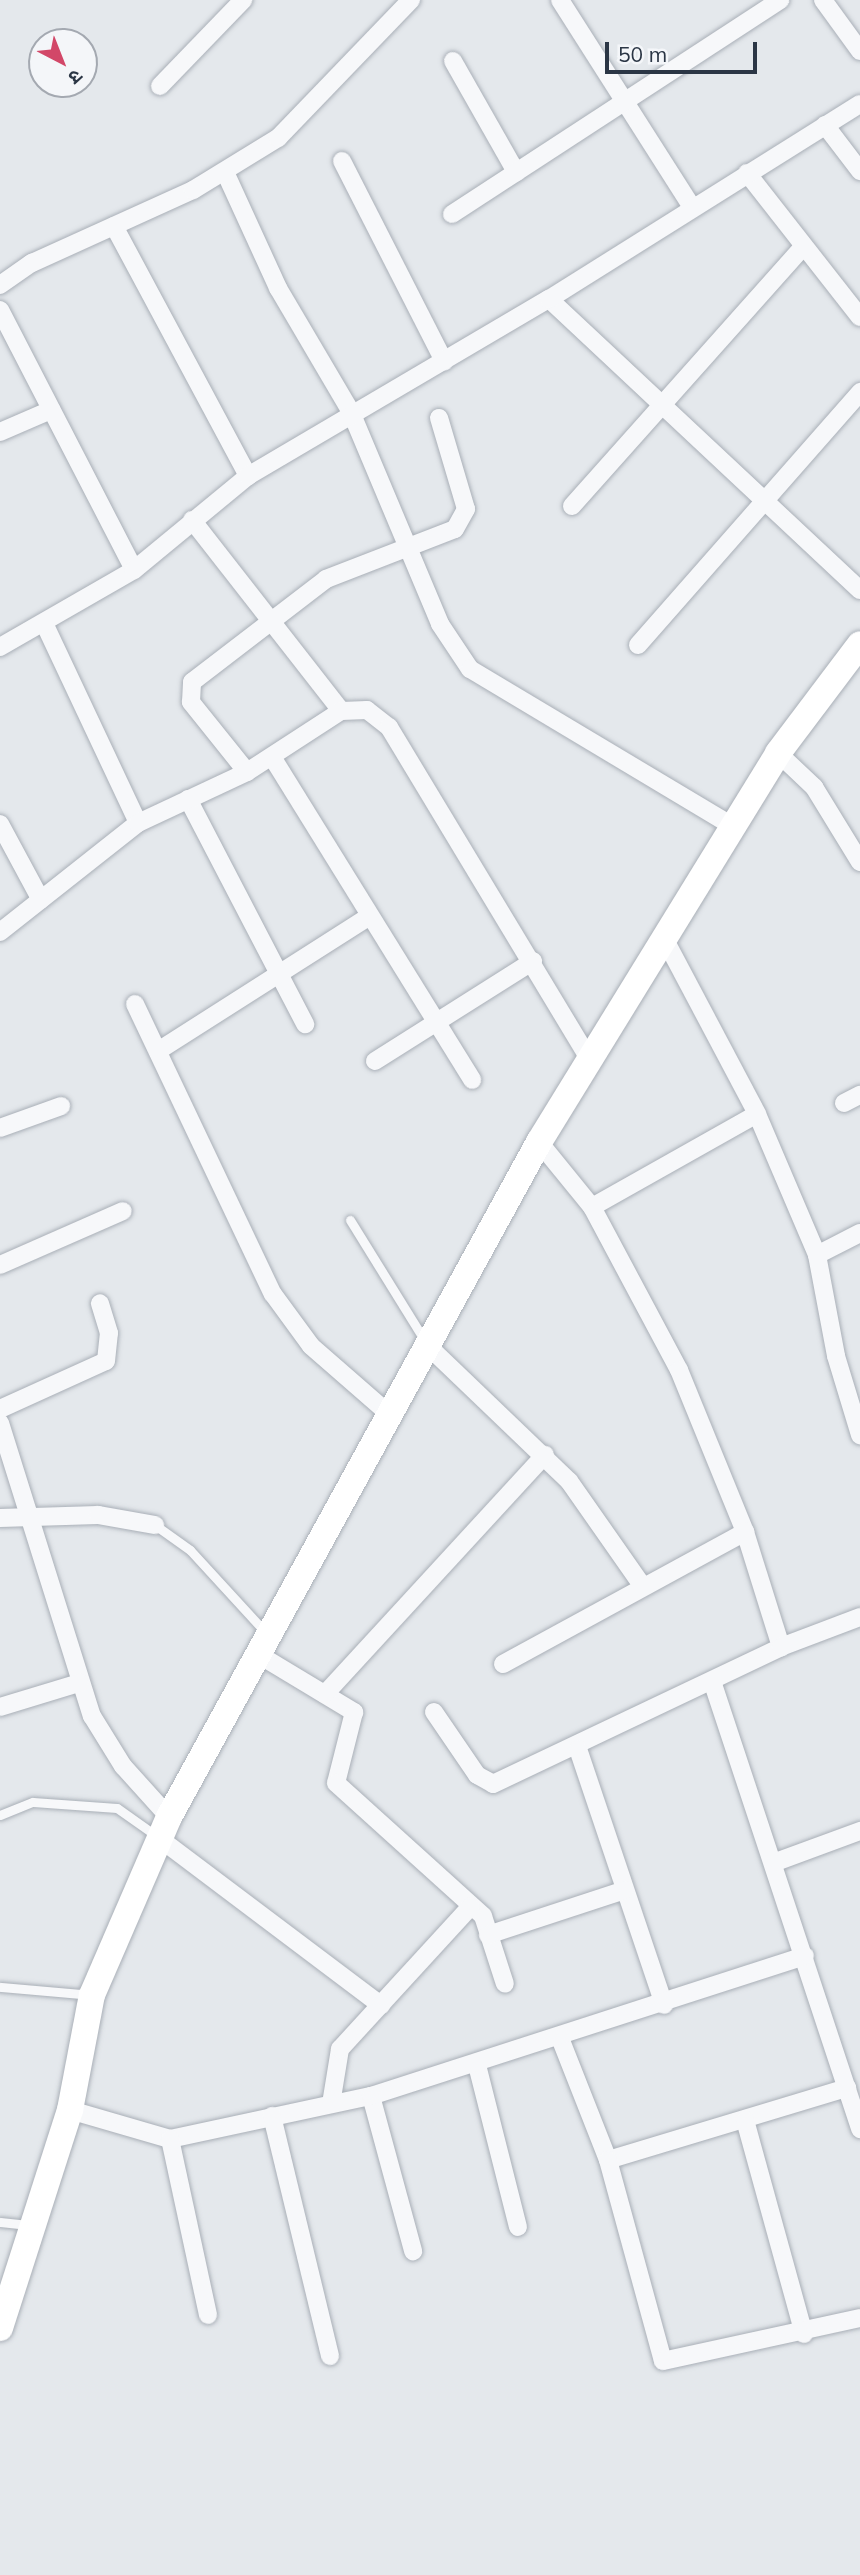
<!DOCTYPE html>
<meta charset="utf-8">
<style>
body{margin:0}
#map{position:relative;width:860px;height:2575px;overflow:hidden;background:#e4e8ec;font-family:Mulish,"Noto Sans Devanagari",sans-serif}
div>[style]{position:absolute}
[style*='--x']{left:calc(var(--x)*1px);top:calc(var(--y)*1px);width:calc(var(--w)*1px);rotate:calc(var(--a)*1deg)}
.roads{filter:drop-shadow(0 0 2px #a9afb7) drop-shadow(0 0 2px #a9afb7)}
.lane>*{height:9px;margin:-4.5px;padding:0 4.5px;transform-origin:4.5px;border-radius:4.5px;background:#f7f8fa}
.street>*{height:18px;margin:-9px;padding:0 9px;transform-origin:9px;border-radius:9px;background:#f7f8fa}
.secondary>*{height:26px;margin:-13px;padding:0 13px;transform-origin:13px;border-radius:13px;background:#fff}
span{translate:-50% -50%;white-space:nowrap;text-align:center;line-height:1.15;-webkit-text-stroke:5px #f4f6f9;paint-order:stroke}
.north{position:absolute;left:28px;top:28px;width:70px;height:70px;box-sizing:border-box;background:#f4f6f9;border:2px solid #a4a9b1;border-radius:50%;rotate:138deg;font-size:19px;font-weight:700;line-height:28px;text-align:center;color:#2b3645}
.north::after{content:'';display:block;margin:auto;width:24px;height:32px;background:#d24768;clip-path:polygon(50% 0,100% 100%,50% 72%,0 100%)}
.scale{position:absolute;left:605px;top:42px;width:152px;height:32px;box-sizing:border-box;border:4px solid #2b3645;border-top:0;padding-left:9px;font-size:21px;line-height:24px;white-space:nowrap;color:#2b3645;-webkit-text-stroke:5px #f4f6f9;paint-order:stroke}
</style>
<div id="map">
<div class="roads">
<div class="lane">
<i style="--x:350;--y:1220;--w:142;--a:58.2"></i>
<i style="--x:155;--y:1525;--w:43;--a:35.5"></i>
<i style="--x:190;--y:1550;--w:114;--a:47.5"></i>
<i style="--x:0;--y:1815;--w:35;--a:-22"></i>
<i style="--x:33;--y:1802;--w:84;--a:4.1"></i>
<i style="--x:117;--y:1808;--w:50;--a:35.3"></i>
<i style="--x:0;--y:1987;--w:91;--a:5"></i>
<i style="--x:0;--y:2222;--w:31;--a:6"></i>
</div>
<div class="street">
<i style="--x:560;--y:0;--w:244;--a:57.5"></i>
<i style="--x:823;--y:0;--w:63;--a:54"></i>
<i style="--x:453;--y:61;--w:128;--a:60.4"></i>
<i style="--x:160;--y:86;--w:120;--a:-46"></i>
<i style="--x:825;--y:125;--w:58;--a:52.7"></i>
<i style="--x:342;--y:161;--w:225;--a:63"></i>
<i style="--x:225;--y:172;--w:128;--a:65.4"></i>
<i style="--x:278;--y:288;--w:144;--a:59.5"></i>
<i style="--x:351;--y:412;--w:230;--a:67.2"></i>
<i style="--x:440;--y:624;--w:54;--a:56.3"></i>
<i style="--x:470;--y:669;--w:305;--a:30.9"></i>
<i style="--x:747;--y:173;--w:183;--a:51.9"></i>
<i style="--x:452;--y:214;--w:392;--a:-33.1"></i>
<i style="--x:114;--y:226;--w:284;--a:61.8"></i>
<i style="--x:0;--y:285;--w:39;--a:-35"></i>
<i style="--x:32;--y:263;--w:177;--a:-24.4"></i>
<i style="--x:193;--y:190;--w:100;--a:-31.5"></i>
<i style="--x:278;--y:138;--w:192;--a:-46.1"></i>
<i style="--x:549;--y:299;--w:426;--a:43.1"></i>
<i style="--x:0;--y:310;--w:292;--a:62.7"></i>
<i style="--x:0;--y:432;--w:56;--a:-23.3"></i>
<i style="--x:572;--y:506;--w:344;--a:-48.3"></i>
<i style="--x:192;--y:520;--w:242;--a:52"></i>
<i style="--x:44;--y:623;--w:221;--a:64.8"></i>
<i style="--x:638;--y:645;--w:337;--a:-48.7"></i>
<i style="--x:0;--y:647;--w:155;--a:-29.9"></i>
<i style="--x:134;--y:570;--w:148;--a:-39.5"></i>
<i style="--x:248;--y:476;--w:349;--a:-30.5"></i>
<i style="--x:549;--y:299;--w:367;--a:-32.1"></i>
<i style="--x:778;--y:753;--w:50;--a:43.4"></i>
<i style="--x:814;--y:787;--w:88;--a:58.5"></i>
<i style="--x:272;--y:757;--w:380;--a:58.2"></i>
<i style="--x:247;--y:772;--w:90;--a:-128.7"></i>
<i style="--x:191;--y:702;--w:20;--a:-87"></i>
<i style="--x:192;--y:682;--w:169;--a:-37.5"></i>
<i style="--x:326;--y:579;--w:138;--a:-21.2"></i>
<i style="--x:455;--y:529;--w:23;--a:-61"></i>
<i style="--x:466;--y:509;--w:95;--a:-106.5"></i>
<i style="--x:188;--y:799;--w:254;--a:62.5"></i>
<i style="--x:0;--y:824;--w:86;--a:61.7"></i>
<i style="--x:0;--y:932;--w:176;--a:-38.3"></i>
<i style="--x:138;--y:823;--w:120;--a:-25.1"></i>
<i style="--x:247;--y:772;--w:112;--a:-33"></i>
<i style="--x:341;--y:711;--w:26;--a:-2"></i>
<i style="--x:367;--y:710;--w:28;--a:38"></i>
<i style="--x:389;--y:727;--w:387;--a:58.9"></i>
<i style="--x:664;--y:938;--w:199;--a:62.1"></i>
<i style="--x:757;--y:1114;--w:153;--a:66.9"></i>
<i style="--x:817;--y:1255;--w:103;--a:79.3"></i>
<i style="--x:836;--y:1356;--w:83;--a:73.1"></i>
<i style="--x:135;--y:1004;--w:321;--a:64.6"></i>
<i style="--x:273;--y:1294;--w:64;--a:53.8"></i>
<i style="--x:311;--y:1346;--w:105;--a:41.1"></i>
<i style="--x:158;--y:1051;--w:249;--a:-32.5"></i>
<i style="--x:375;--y:1061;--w:187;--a:-32.3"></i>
<i style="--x:844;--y:1103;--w:18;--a:-27"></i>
<i style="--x:0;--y:1128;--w:65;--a:-19.8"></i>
<i style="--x:539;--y:1142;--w:84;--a:50.8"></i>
<i style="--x:592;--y:1207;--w:185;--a:61.9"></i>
<i style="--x:679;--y:1370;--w:175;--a:67.8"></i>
<i style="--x:745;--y:1532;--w:121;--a:72.6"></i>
<i style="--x:592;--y:1207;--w:189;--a:-29.4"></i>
<i style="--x:817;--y:1255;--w:48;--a:-27.1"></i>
<i style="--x:0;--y:1265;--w:134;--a:-23.7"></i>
<i style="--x:427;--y:1345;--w:197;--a:43.8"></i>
<i style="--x:569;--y:1481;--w:126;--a:55"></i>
<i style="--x:0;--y:1409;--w:116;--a:-24.4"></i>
<i style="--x:106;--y:1361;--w:28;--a:-84"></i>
<i style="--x:109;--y:1333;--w:31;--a:-107"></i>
<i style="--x:0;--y:1423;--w:307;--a:72.6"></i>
<i style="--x:92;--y:1716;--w:59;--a:58.2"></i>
<i style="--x:123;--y:1766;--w:69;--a:48"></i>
<i style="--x:0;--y:1518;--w:98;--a:-1.8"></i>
<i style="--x:98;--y:1515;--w:58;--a:10"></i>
<i style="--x:261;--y:1656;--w:109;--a:31.1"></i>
<i style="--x:354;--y:1712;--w:73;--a:104.2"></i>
<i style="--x:336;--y:1783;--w:198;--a:42.1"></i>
<i style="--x:483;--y:1916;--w:71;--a:72.1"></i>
<i style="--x:503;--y:1664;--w:276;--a:-28.6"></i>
<i style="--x:713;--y:1684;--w:469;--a:71.7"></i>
<i style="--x:325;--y:1694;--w:325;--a:-47.4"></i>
<i style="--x:0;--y:1707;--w:83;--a:-16.9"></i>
<i style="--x:434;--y:1712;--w:76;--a:55.7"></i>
<i style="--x:477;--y:1775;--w:18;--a:29"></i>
<i style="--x:493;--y:1784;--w:319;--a:-25.4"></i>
<i style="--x:781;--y:1647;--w:85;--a:-20.8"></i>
<i style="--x:578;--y:1749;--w:270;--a:71.4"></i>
<i style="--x:159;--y:1838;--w:278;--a:37"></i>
<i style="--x:773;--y:1863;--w:93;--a:-20.2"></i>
<i style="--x:488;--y:1935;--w:144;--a:-18.2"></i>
<i style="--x:560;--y:2038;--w:131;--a:68.5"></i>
<i style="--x:608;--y:2160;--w:250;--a:-16.8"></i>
<i style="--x:477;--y:2065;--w:167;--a:75.8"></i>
<i style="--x:371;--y:2096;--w:161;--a:74.8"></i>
<i style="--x:331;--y:2104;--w:56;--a:-80.7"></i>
<i style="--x:340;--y:2049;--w:193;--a:-47.5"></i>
<i style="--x:70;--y:2110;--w:104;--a:16.2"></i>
<i style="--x:170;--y:2139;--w:206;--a:-12.1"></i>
<i style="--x:371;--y:2096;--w:456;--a:-17.9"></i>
<i style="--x:272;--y:2116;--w:247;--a:76.4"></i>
<i style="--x:745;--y:2120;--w:222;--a:74.6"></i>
<i style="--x:170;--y:2139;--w:180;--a:77.8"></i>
<i style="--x:608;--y:2160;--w:208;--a:74.7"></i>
<i style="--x:663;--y:2361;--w:202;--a:-12.3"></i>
</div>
<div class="secondary">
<i style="--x:0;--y:2328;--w:229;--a:-72.2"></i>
<i style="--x:70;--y:2110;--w:117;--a:-79.2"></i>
<i style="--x:92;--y:1995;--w:194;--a:-66.6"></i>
<i style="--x:169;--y:1817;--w:770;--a:-61.27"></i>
<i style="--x:539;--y:1142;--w:457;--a:-58.4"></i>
<i style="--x:778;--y:753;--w:136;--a:-53"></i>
</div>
</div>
<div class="north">उ</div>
<div class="scale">50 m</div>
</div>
